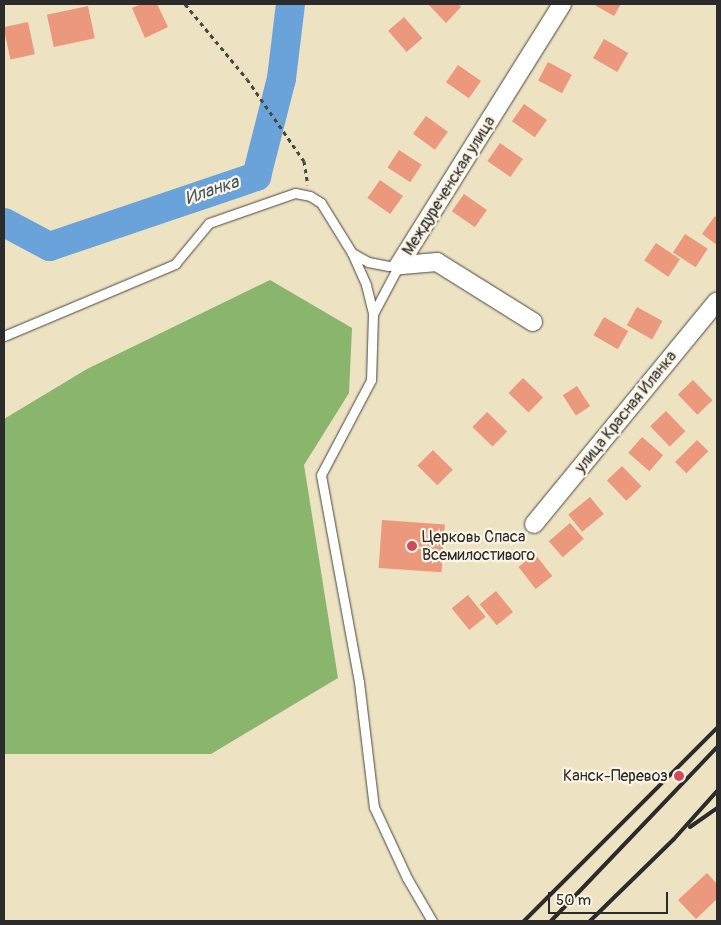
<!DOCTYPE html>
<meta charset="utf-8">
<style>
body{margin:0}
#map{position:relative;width:721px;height:925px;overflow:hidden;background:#ede2c1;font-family:Pangolin,sans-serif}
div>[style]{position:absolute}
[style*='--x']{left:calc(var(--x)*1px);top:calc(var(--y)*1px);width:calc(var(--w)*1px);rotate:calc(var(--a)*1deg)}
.forest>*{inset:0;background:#89b56d}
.river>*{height:29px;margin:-14.5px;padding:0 14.5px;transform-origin:14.5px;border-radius:14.5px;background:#6aa3d9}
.building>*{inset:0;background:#eb987c;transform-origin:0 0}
.path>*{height:3px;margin-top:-1.5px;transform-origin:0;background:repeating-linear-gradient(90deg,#484642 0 4px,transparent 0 8px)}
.roads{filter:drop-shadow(0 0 1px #484642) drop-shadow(0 0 1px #484642)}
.lane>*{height:9px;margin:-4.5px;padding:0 4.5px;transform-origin:4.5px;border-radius:4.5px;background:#fff}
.street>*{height:18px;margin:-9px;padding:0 9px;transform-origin:9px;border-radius:9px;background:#fff}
.rail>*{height:4px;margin:-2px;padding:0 2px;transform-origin:2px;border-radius:2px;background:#2b2b2b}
.dots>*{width:14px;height:14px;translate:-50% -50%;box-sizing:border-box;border:2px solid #fcf5e5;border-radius:50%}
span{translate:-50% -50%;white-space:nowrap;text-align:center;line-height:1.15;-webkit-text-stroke:4.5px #fcf5e5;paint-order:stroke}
.street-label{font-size:16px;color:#2b2b2b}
.poi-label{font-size:16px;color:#2b2b2b}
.left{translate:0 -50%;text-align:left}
.right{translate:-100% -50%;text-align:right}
.water-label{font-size:18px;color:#415568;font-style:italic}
.frame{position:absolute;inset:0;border:5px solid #2b2b2b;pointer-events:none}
.scale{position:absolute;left:548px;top:892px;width:120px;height:22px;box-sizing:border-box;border:2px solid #2b2b2b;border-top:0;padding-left:6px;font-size:15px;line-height:18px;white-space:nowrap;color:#2b2b2b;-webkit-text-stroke:4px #fcf5e5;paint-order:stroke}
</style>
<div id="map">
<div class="forest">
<i style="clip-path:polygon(270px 280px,352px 328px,349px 393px,304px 465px,338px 678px,211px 754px,4px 754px,4px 419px,87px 369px)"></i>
</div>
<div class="river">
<i style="--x:4;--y:222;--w:51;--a:28.1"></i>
<i style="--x:49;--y:246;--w:219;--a:-18.7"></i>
<i style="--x:256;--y:176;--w:101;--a:-75.7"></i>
<i style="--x:281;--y:78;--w:75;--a:-83.1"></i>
</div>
<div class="building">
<i style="clip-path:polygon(141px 4px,157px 4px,168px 27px,145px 38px,132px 8px)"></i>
<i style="clip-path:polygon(428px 4px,458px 4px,461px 7px,446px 23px)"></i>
<i style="clip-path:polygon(593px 4px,621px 4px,614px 16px)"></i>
<i style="left:88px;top:6px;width:33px;height:42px;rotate:78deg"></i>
<i style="left:404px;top:17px;width:28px;height:21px;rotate:49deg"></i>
<i style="left:28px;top:22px;width:33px;height:25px;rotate:78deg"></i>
<i style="left:604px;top:39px;width:28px;height:22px;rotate:30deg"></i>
<i style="left:548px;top:62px;width:27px;height:21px;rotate:28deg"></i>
<i style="left:458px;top:65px;width:28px;height:21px;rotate:35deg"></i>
<i style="left:524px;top:104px;width:28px;height:21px;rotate:35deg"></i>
<i style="left:426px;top:116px;width:27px;height:22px;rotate:36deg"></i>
<i style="left:500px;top:143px;width:28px;height:22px;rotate:35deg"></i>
<i style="left:399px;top:150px;width:27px;height:21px;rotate:33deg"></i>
<i style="left:380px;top:180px;width:28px;height:22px;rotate:35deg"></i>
<i style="left:464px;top:194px;width:28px;height:21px;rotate:35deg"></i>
<i style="clip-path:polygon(715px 216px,717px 218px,717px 245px,702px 234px)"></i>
<i style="left:685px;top:234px;width:27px;height:22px;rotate:33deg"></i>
<i style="left:656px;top:243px;width:29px;height:21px;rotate:34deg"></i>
<i style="left:637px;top:307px;width:29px;height:21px;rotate:29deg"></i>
<i style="left:604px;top:317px;width:28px;height:21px;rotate:30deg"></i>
<i style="left:523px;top:378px;width:28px;height:21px;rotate:44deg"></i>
<i style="left:693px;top:380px;width:28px;height:21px;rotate:46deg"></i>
<i style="left:577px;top:386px;width:24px;height:17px;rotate:57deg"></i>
<i style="left:666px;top:411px;width:28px;height:22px;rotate:46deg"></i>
<i style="left:487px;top:412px;width:28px;height:21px;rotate:44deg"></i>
<i style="left:642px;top:437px;width:28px;height:21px;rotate:41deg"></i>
<i style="left:697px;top:440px;width:16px;height:31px;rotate:45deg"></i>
<i style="left:433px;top:450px;width:28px;height:22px;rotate:45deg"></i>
<i style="left:622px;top:466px;width:28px;height:21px;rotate:46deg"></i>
<i style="left:590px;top:497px;width:22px;height:28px;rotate:51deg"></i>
<i style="left:382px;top:520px;width:63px;height:48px;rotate:4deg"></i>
<i style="left:570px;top:523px;width:21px;height:28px;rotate:49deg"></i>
<i style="left:535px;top:554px;width:28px;height:21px;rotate:52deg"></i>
<i style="left:496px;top:591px;width:27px;height:21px;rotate:51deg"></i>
<i style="left:468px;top:595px;width:28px;height:21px;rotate:51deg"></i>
<i style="clip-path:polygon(707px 873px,717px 884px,717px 899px,696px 919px,678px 900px)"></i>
</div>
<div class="path">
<i style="--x:185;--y:4;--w:97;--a:50.4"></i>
<i style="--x:247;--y:79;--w:100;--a:55.2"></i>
<i style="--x:304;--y:161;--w:24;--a:81"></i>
</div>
<div class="roads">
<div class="lane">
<i style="--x:352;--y:253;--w:35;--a:66"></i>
<i style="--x:366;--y:285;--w:30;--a:76"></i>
<i style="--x:373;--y:314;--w:66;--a:91.7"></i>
<i style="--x:371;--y:380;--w:107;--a:117.8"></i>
<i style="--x:321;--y:475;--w:210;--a:79.6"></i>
<i style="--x:359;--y:682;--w:126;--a:83.2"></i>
<i style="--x:374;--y:807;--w:78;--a:65.1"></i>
<i style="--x:407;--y:878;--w:50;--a:59.8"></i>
<i style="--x:373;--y:314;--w:55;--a:-62"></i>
<i style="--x:4;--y:336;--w:186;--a:-22.8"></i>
<i style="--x:175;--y:264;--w:53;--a:-50.3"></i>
<i style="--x:209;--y:223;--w:91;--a:-19.2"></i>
<i style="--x:295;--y:193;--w:15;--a:11"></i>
<i style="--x:310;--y:196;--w:13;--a:32"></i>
<i style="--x:321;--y:203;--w:59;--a:58.2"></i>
<i style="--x:352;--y:253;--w:18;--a:29"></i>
<i style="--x:368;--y:262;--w:21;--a:11"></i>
<i style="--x:389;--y:266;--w:10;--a:-6"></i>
</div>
<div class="street">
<i style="--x:533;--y:322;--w:113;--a:-148"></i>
<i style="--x:437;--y:262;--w:38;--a:175"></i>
<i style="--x:399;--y:265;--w:308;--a:-58"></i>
<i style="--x:534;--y:524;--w:288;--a:-50.6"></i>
</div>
</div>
<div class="rail">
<i style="--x:690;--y:827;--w:33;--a:-35"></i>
<i style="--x:524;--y:921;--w:273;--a:-45"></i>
<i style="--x:551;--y:921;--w:240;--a:-46.3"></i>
<i style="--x:590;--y:921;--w:117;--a:-44.3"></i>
<i style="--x:674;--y:839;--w:64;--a:-48.1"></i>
</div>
<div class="dots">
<i style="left:412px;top:546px;background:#d1495b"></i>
<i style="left:679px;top:776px;background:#d1495b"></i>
</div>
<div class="street-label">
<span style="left:449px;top:186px;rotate:-58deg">Междуреченская улица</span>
<span style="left:626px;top:412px;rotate:-51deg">улица Красная Иланка</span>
</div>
<div class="poi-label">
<span class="left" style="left:422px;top:546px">Церковь Спаса<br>Всемилостивого</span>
<span class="right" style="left:668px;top:776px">Канск-Перевоз</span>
</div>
<div class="water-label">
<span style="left:212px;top:191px;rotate:-19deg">Иланка</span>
</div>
<div class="frame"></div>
<div class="scale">50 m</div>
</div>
